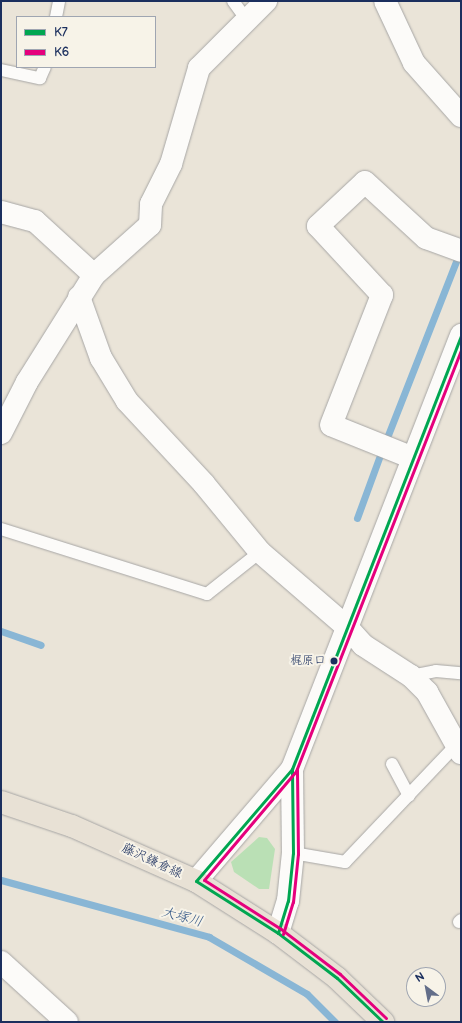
<!DOCTYPE html>
<meta charset="utf-8">
<style>
body{margin:0}
#map{position:relative;width:462px;height:1023px;overflow:hidden;background:#eae4d8;font-family:"Balsamiq Sans","Klee One",sans-serif}
div>[style]{position:absolute}
[style*='--x']{left:calc(var(--x)*1px);top:calc(var(--y)*1px);width:calc(var(--w)*1px);rotate:calc(var(--a)*1deg)}
.green>*{inset:0;background:#bae0b5}
.stream>*{height:7px;margin:-3.5px;padding:0 3.5px;transform-origin:3.5px;border-radius:3.5px;background:#89b6d5}
.roads{filter:drop-shadow(0 0 1px #a7a6a5) drop-shadow(0 0 1px #a7a6a5)}
.service>*{height:12px;margin:-6px;padding:0 6px;transform-origin:6px;border-radius:6px;background:#fcfbf9}
.minor>*{height:22px;margin:-11px;padding:0 11px;transform-origin:11px;border-radius:11px;background:#fcfbf9}
.tertiary>*{height:22px;margin:-11px;padding:0 11px;transform-origin:11px;border-radius:11px;background:#fcfbf9}
.primary>*{height:22px;margin:-11px;padding:0 11px;transform-origin:11px;border-radius:11px;background:#e8e1d5}
.bus-1>*{height:3px;margin:-1.5px;padding:0 1.5px;transform-origin:1.5px;border-radius:1.5px;background:#00a651}
.bus-2>*{height:3px;margin:-1.5px;padding:0 1.5px;transform-origin:1.5px;border-radius:1.5px;background:#e5007d}
.dots>*{width:11px;height:11px;translate:-50% -50%;box-sizing:border-box;border:2px solid #f7f3e8;border-radius:50%}
span{translate:-50% -50%;white-space:nowrap;text-align:center;line-height:1.15;-webkit-text-stroke:4px #f7f3e8;paint-order:stroke}
.bus-label{font-size:12px;color:#1b2f5e}
.right{translate:-100% -50%;text-align:right}
.street-label{font-size:13px;color:#1b2f5e}
.water-label{font-size:14px;color:#335787;font-style:italic}
.frame{position:absolute;inset:0;border:2px solid #1b2f5e;pointer-events:none}
.legend{position:absolute;left:16px;top:16px;width:140px;height:52px;box-sizing:border-box;background:#f7f3e8;border:1px solid #9fa5b1;margin:0;padding:5px 7px;list-style:none;font-size:12px;color:#1b2f5e}
.legend li{display:flex;align-items:center;gap:8px;height:20px}
.legend b{width:20px;border:1px solid #9fa5b1}
.north{position:absolute;left:406px;top:967px;width:40px;height:40px;box-sizing:border-box;background:#f7f3e8;border:1px solid #9fa5b1;border-radius:50%;rotate:328deg;font-size:11px;font-weight:700;line-height:16px;text-align:center;color:#1b2f5e}
.north::after{content:'';display:block;margin:auto;width:14px;height:18px;background:#636e89;clip-path:polygon(50% 0,100% 100%,50% 72%,0 100%)}
</style>
<div id="map">
<div class="green">
<i style="clip-path:polygon(259px 837px,267px 838px,275px 849px,269px 889px,259px 889px,234px 872px,231px 862px)"></i>
</div>
<div class="stream">
<i style="--x:388;--y:435;--w:189;--a:-68.6"></i>
<i style="--x:357;--y:518;--w:67;--a:-69.9"></i>
<i style="--x:1;--y:631;--w:42;--a:19.3"></i>
<i style="--x:1;--y:880;--w:216;--a:15.3"></i>
<i style="--x:209;--y:937;--w:113;--a:30.2"></i>
<i style="--x:307;--y:994;--w:40;--a:45"></i>
</div>
<div class="roads">
<div class="service">
<i style="--x:233;--y:1;--w:22;--a:54"></i>
<i style="--x:56;--y:17;--w:16;--a:-79"></i>
<i style="--x:1;--y:70;--w:40;--a:12"></i>
<i style="--x:40;--y:78;--w:12;--a:-66"></i>
<i style="--x:1;--y:529;--w:216;--a:17.5"></i>
<i style="--x:207;--y:594;--w:68;--a:-38.4"></i>
<i style="--x:411;--y:676;--w:25;--a:-11"></i>
<i style="--x:436;--y:671;--w:25;--a:5"></i>
<i style="--x:392;--y:764;--w:36;--a:62"></i>
<i style="--x:293;--y:853;--w:53;--a:9.8"></i>
<i style="--x:345;--y:862;--w:163;--a:-46.5"></i>
<i style="--x:459;--y:922;--w:3;--a:-45"></i>
</div>
<div class="minor">
<i style="--x:385;--y:1;--w:68;--a:64.9"></i>
<i style="--x:414;--y:63;--w:71;--a:48.4"></i>
<i style="--x:1;--y:212;--w:35;--a:15"></i>
<i style="--x:35;--y:221;--w:80;--a:42.5"></i>
<i style="--x:79;--y:297;--w:65;--a:70.2"></i>
<i style="--x:101;--y:358;--w:50;--a:58.8"></i>
<i style="--x:127;--y:401;--w:113;--a:47.1"></i>
<i style="--x:204;--y:484;--w:88;--a:50.5"></i>
<i style="--x:260;--y:552;--w:115;--a:40.8"></i>
<i style="--x:347;--y:627;--w:24;--a:48"></i>
<i style="--x:363;--y:645;--w:57;--a:32.9"></i>
<i style="--x:411;--y:676;--w:23;--a:45"></i>
<i style="--x:427;--y:692;--w:70;--a:60.9"></i>
<i style="--x:1;--y:433;--w:57;--a:-63"></i>
<i style="--x:27;--y:382;--w:126;--a:-57.9"></i>
<i style="--x:94;--y:275;--w:75;--a:-41.8"></i>
<i style="--x:150;--y:225;--w:21;--a:-87"></i>
<i style="--x:151;--y:204;--w:45;--a:-63.4"></i>
<i style="--x:171;--y:164;--w:100;--a:-73.7"></i>
<i style="--x:199;--y:68;--w:95;--a:-45"></i>
<i style="--x:413;--y:458;--w:88;--a:-158.1"></i>
<i style="--x:331;--y:425;--w:140;--a:-68.6"></i>
<i style="--x:382;--y:295;--w:94;--a:-132.8"></i>
<i style="--x:318;--y:226;--w:64;--a:-43.1"></i>
<i style="--x:365;--y:182;--w:83;--a:42.6"></i>
<i style="--x:426;--y:238;--w:37;--a:20"></i>
<i style="--x:1;--y:962;--w:89;--a:42.3"></i>
</div>
<div class="tertiary">
<i style="--x:196;--y:881;--w:148;--a:-49.4"></i>
<i style="--x:292;--y:769;--w:466;--a:-68.7"></i>
<i style="--x:278;--y:933;--w:34;--a:-73"></i>
<i style="--x:288;--y:901;--w:48;--a:-84.1"></i>
<i style="--x:293;--y:853;--w:84;--a:-90.7"></i>
</div>
<div class="primary">
<i style="--x:1;--y:802;--w:75;--a:18.7"></i>
<i style="--x:72;--y:826;--w:136;--a:23.9"></i>
<i style="--x:196;--y:881;--w:97;--a:32.4"></i>
<i style="--x:278;--y:933;--w:74;--a:37.3"></i>
<i style="--x:337;--y:978;--w:64;--a:43.7"></i>
</div>
</div>
<div class="bus-1">
<i style="--x:278;--y:933;--w:34;--a:-73"></i>
<i style="--x:288;--y:901;--w:48;--a:-84.1"></i>
<i style="--x:293;--y:853;--w:84;--a:-90.7"></i>
<i style="--x:383;--y:1022;--w:64;--a:-136.3"></i>
<i style="--x:337;--y:978;--w:74;--a:-142.7"></i>
<i style="--x:278;--y:933;--w:97;--a:-147.6"></i>
<i style="--x:196;--y:881;--w:148;--a:-49.4"></i>
<i style="--x:292;--y:769;--w:466;--a:-68.7"></i>
</div>
<div class="bus-2">
<i style="--x:283;--y:934;--w:34;--a:-73"></i>
<i style="--x:293;--y:902;--w:48;--a:-84.1"></i>
<i style="--x:298;--y:854;--w:85;--a:-90.7"></i>
<i style="--x:386;--y:1018;--w:64;--a:-136.3"></i>
<i style="--x:340;--y:974;--w:74;--a:-142.7"></i>
<i style="--x:281;--y:929;--w:91;--a:-147.5"></i>
<i style="--x:204;--y:880;--w:143;--a:-49.8"></i>
<i style="--x:296;--y:771;--w:453;--a:-68.6"></i>
</div>
<div class="dots">
<i style="left:334px;top:661px;background:#1b2f5e"></i>
</div>
<div class="bus-label">
<span class="right" style="left:326px;top:661px">梶原口</span>
</div>
<div class="street-label">
<span style="left:152px;top:861px;rotate:25deg">藤沢鎌倉線</span>
</div>
<div class="water-label">
<span style="left:182px;top:917px;rotate:15deg">大塚川</span>
</div>
<div class="frame"></div>
<ul class="legend">
<li><b style="height:5px;background:#00a651"></b>K7</li>
<li><b style="height:5px;background:#e5007d"></b>K6</li>
</ul>
<div class="north">N</div>
</div>
